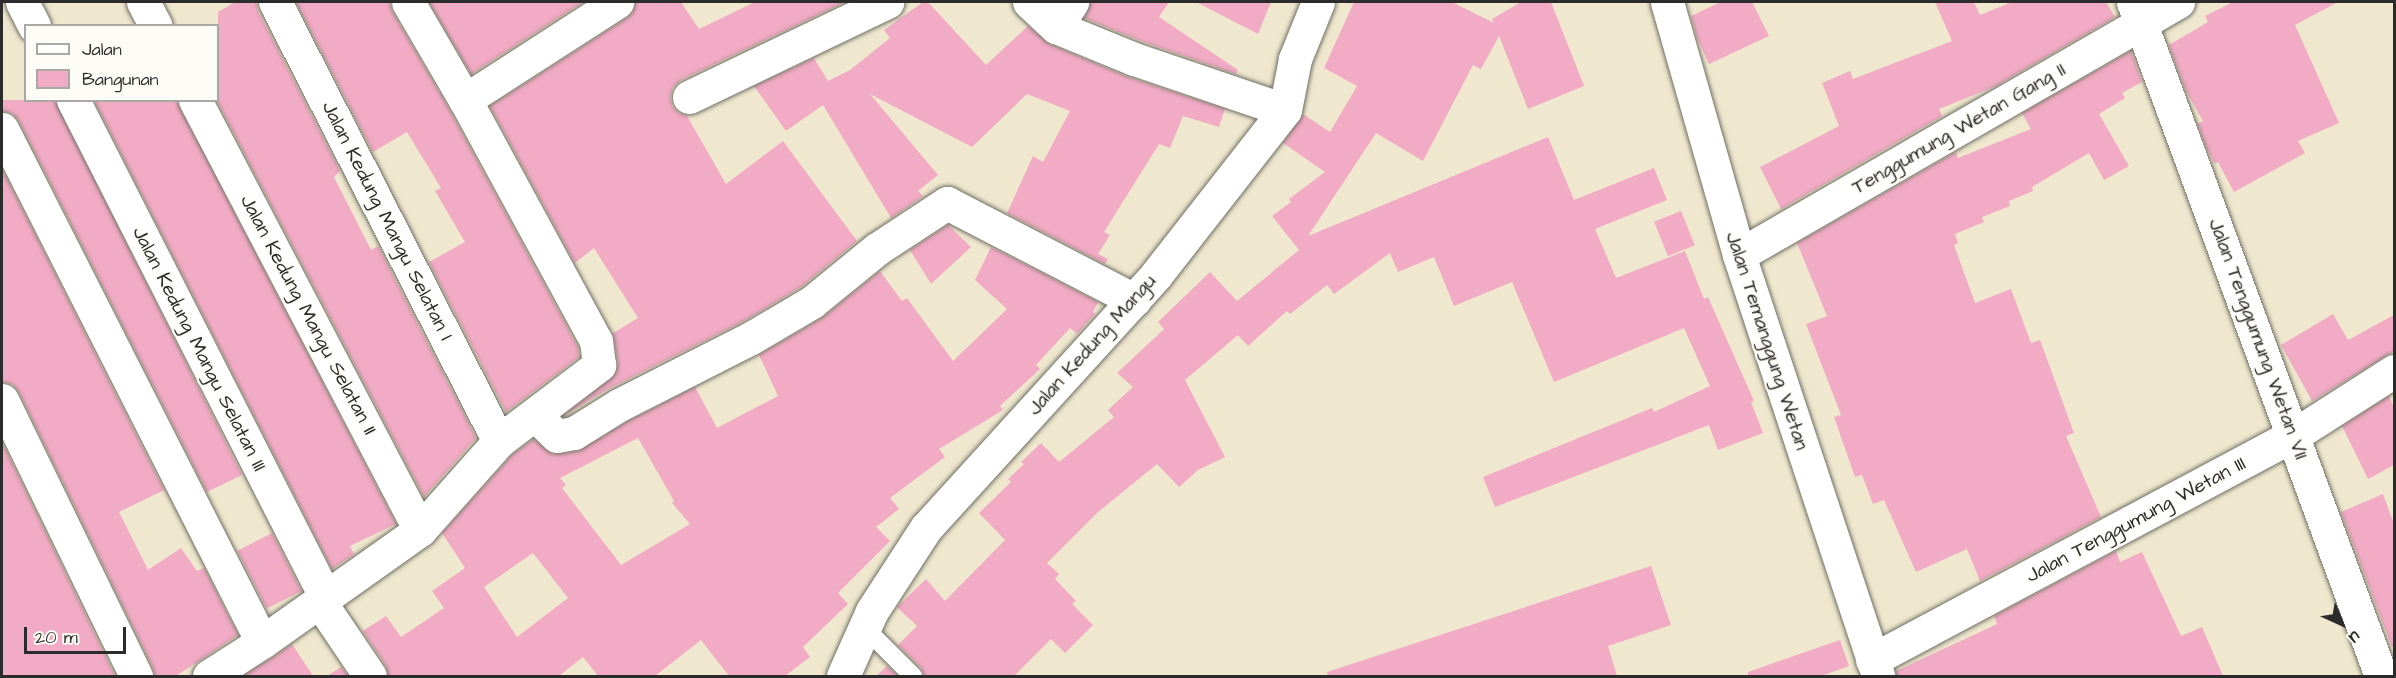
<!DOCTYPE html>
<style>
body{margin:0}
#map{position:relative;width:2396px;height:678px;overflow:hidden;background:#efe8ce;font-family:"Architects Daughter",sans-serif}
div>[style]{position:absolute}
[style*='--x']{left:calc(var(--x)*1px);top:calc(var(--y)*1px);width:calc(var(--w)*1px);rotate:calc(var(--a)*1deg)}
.building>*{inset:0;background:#f2abc4;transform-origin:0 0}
.roads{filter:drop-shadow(0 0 2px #706d64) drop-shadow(0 0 2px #706d64)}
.service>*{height:18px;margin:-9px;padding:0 9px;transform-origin:9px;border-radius:9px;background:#fff}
.minor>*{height:33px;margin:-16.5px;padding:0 16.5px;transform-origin:16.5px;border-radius:16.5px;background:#fff}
.tertiary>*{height:33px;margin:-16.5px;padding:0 16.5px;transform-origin:16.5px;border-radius:16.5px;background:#fff}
.secondary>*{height:33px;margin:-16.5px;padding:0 16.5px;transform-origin:16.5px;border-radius:16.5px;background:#fff}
span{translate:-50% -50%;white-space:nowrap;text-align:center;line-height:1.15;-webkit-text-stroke:4.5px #fdfcf7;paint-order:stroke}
.street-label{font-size:20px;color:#2b2b2b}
.frame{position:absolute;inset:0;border:3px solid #2b2b2b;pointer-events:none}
.legend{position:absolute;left:24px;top:24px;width:195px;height:78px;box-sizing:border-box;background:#fdfcf7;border:2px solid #a9a8a5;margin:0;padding:8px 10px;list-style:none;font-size:18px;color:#2b2b2b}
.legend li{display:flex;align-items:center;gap:12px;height:30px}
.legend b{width:30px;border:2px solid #a9a8a5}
.north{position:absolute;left:2312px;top:594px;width:60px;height:60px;-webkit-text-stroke:4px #fdfcf7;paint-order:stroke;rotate:136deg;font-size:16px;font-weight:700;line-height:24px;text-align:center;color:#2b2b2b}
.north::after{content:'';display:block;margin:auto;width:21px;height:27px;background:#2b2b2b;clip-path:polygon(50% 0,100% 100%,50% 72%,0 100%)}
.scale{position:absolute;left:24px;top:627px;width:102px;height:27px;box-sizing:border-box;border:3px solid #2b2b2b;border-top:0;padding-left:8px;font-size:18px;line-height:21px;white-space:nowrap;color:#2b2b2b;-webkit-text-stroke:4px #fdfcf7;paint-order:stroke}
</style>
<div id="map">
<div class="building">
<i style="clip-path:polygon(235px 2px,256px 2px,258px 11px,340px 171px,334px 177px,371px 250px,378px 246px,476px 438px,424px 497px,218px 103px,218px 12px)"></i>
<i style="clip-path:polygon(296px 2px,389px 2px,392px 11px,449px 109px,578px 347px,579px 357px,506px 412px,429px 262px,465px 242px,435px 191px,441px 188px,407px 132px,373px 152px)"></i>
<i style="clip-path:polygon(429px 2px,583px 2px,471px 74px)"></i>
<i style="clip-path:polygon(636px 2px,681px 2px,699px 29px,755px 2px,845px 2px,681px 80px,673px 87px,670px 96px,672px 106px,679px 113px,687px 116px,726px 184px,783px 141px,857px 241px,801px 287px,742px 322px,610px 388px,563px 416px,616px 373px,618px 363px,613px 333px,638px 318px,594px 248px,575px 263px,490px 106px,627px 18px,633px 11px)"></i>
<i style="clip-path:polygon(923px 2px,928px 2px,986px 65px,1028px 26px,1049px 44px,1128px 77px,1225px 109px,1219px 127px,1183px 116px,1170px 148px,1159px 144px,1104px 232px,1110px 235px,1098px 254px,1108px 259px,1105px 264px,1007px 213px,1033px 156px,1043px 162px,1070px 111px,1027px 94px,972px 147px,870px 94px,938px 175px,918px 191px,923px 196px,891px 218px,823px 105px,786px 131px,754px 86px,814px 58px,828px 81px,850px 70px,890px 38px,884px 30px)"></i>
<i style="clip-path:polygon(1091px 2px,1169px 2px,1159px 17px,1238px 70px,1236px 74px,1141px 41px,1084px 18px)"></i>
<i style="clip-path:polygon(1196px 2px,1271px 2px,1258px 34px)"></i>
<i style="clip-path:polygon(1354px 2px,1452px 2px,1494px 23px,1492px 19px,1521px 2px,1551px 2px,1584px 86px,1528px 109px,1499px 36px,1481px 69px,1473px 65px,1423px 161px,1376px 133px,1308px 236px,1548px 137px,1574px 200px,1654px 168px,1667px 200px,1595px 229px,1616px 278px,1685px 251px,1704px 299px,1708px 297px,1754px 401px,1751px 402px,1763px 433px,1718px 450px,1709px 425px,1495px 507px,1483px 477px,1652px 408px,1654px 412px,1710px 386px,1684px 328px,1554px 382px,1512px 282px,1454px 306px,1434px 257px,1398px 272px,1390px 253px,1334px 294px,1327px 285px,1290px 314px,1287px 311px,1248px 346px,1238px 335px,1185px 380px,1225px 457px,1198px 470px,1179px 487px,1157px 464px,1097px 513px,1047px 563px,1059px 574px,1055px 579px,1076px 601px,1072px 604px,1093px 625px,1065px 653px,1051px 639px,1014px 676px,924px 676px,921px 668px,898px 645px,917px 626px,897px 607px,926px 579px,945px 601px,1005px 540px,979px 513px,1011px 482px,1008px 479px,1024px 464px,1021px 462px,1041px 443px,1059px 462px,1114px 417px,1108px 410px,1133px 387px,1117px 373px,1164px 329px,1158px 322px,1210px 272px,1237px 301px,1299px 250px,1272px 216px,1291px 202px,1289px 199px,1325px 172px,1283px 143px,1303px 114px,1330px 132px,1357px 86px,1324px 68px)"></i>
<i style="clip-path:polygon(1721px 2px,1752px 2px,1769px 36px,1709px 64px,1697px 38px,1691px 16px)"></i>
<i style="clip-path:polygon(1935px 2px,1974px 2px,1980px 15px,2012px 2px,2106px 2px,2115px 17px,1994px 87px,1939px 109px,1942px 116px,1781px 209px,1760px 167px,1839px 126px,1822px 83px,1850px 71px,1853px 79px,1952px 41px)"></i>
<i style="clip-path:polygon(2233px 2px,2338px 2px,2295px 25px,2339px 123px,2298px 141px,2305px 153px,2234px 192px,2218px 162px,2215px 164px,2207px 149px,2198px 124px,2203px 121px,2186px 91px,2169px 45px,2208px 22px,2205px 16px)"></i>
<i style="clip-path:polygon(2131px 51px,2142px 82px,2122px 93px,2125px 98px,2099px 114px,2129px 166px,2104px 180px,2089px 153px,2032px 187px,2033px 191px,2009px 201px,2010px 206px,1982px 217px,1984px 222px,1955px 234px,1958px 243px,1954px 245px,1975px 303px,2011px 289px,2031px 343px,2040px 340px,2074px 433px,2066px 436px,2101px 517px,1980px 581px,1967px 549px,1916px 572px,1884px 500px,1873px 504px,1862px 475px,1855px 477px,1834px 417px,1841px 415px,1806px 324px,1827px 316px,1797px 243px,1956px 152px,1958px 158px,2031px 129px,2022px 113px)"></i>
<i style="clip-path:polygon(2px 100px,55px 100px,242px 475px,207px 492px,19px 121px,12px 113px,2px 111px)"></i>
<i style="clip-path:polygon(94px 100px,176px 100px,396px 524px,350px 546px,354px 554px,332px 569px)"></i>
<i style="clip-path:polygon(2px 169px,164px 490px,119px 512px,148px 570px,181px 548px,197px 571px,204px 568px,238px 635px,176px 676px,155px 676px,153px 668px,19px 392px,12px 384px,2px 382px)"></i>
<i style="left:1681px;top:211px;width:37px;height:29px;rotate:68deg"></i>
<i style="clip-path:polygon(948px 225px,971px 247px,931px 284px,910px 250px)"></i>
<i style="clip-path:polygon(evenodd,991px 247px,1098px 302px,1093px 312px,1095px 314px,1077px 334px,1070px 328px,1036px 365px,1040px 369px,1000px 406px,1003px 410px,939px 449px,945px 457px,890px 498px,899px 509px,876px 527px,890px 541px,838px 593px,848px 604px,803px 647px,810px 657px,785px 676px,729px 676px,701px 640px,655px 676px,598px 676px,583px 657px,559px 676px,388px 676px,386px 666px,363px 631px,386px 616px,401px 637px,444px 608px,432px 591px,465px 568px,442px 533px,512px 455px,533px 439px,552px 454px,578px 451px,628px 421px,695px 387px,717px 428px,778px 396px,759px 355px,822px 318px,880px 271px,902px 301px,907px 298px,953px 361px,1007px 309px,975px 280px,991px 247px,638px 438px,674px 501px,672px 503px,690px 524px,621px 565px,562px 488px,566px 485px,560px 478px,638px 438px,991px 247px,533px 553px,568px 598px,517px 637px,484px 587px,533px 553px)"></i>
<i style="clip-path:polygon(2333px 314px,2348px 340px,2394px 315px,2394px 351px,2312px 401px,2281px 345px)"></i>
<i style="clip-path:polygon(2389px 396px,2394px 408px,2394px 465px,2368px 479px,2342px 426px)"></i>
<i style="clip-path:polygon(2px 442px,115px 676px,2px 676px)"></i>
<i style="clip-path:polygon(2383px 494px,2394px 524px,2394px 647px,2392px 647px,2341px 512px)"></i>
<i style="left:272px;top:533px;width:65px;height:39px;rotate:63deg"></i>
<i style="clip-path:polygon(2116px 551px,2120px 562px,2142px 552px,2181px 636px,2202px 627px,2223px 676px,1896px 676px,1896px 671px,1997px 624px,1994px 616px)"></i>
<i style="clip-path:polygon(1651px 566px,1671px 625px,1608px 646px,1617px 676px,1328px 676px,1327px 672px)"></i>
<i style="clip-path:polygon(1840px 640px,1849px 666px,1821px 676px,1748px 676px,1748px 672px)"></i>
<i style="clip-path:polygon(292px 644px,313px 676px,243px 676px,273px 657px)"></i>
<i style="clip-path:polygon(887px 666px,898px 676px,876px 676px)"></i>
<i style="clip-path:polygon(341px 667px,348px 676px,327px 676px)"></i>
</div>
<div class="roads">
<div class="service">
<i style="--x:865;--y:628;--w:68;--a:45"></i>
</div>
<div class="minor">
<i style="--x:22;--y:2;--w:27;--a:63"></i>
<i style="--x:143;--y:2;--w:27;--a:62"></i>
<i style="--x:275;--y:2;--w:493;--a:63"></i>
<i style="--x:1029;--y:2;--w:37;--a:43"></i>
<i style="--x:1056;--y:27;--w:84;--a:22.3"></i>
<i style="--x:1134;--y:59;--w:159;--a:18.7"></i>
<i style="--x:2133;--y:2;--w:718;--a:69.8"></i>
<i style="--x:1056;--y:27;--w:30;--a:-57"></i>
<i style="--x:689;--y:97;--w:220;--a:-25.6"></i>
<i style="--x:73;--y:100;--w:559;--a:63.07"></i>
<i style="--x:195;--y:100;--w:485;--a:62.4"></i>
<i style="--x:465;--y:100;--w:181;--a:-32.8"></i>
<i style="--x:2;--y:129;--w:575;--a:63.12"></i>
<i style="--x:1739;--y:255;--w:507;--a:-29.96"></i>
<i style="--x:2;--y:400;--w:307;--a:64.1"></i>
<i style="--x:535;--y:415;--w:30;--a:44"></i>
<i style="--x:557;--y:436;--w:17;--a:-10"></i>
<i style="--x:574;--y:433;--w:53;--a:-31.9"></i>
<i style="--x:619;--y:405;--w:148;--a:-26.9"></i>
<i style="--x:751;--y:338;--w:71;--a:-30.5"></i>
<i style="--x:812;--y:302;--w:84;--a:-39.2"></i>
<i style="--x:877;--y:249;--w:84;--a:-33.3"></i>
<i style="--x:947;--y:203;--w:211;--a:27.4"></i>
<i style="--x:320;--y:602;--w:89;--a:56"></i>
<i style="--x:1872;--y:660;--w:478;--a:-28.1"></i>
<i style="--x:2294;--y:435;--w:119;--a:-32.6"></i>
<i style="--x:209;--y:676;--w:63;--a:-32.7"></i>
<i style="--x:262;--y:642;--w:194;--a:-35.3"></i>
<i style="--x:420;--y:530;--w:119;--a:-48.4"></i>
<i style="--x:499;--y:441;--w:126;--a:-37.2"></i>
<i style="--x:599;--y:365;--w:24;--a:-97"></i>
<i style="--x:596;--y:341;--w:274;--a:-118.5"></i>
<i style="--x:465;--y:100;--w:113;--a:-120.2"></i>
</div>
<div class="tertiary">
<i style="--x:1667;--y:2;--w:263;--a:74.1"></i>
<i style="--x:1739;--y:255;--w:443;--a:71.7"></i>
</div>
<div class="secondary">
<i style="--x:843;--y:676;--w:71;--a:-66"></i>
<i style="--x:872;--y:611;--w:99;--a:-57"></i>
<i style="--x:926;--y:528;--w:342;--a:-47.7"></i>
<i style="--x:1156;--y:275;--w:209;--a:-52"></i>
<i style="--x:1285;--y:110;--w:52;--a:-78.9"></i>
<i style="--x:1295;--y:59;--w:61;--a:-68"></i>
</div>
</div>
<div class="street-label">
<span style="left:1959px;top:129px;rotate:-30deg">Tenggumung Wetan Gang II</span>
<span style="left:387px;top:221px;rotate:63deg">Jalan Kedung Mangu Selatan I</span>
<span style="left:308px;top:315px;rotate:62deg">Jalan Kedung Mangu Selatan II</span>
<span style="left:2258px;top:339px;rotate:70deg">Jalan Tenggumung Wetan VII</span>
<span style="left:1767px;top:341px;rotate:72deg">Jalan Temanggung Wetan</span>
<span style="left:1092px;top:345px;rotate:-48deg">Jalan Kedung Mangu</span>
<span style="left:199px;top:349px;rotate:63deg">Jalan Kedung Mangu Selatan III</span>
<span style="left:2136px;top:520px;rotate:-28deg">Jalan Tenggumung Wetan III</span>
</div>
<div class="frame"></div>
<ul class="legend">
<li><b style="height:8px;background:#fff"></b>Jalan</li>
<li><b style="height:16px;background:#f2abc4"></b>Bangunan</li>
</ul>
<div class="north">U</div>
<div class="scale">20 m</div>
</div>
